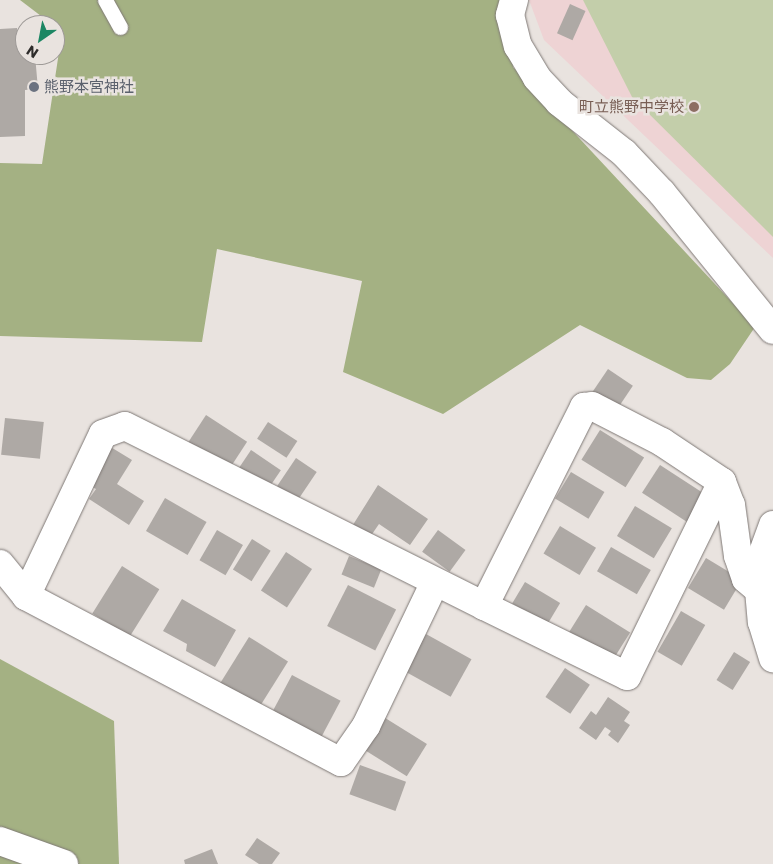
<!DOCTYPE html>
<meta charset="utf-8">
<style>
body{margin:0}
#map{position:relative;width:773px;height:864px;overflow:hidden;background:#e9e3df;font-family:Poppins,"Noto Sans JP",sans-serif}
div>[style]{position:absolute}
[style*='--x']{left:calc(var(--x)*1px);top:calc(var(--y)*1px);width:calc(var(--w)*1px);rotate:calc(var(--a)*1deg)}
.education>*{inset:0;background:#eed3d4}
.green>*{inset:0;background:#c3ceaa}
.forest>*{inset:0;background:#a4b183}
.building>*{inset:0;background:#aea9a5;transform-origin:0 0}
.roads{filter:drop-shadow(0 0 1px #7e7875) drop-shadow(0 0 1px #7e7875)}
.service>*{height:15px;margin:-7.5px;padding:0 7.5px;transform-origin:7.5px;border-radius:7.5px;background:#fff}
.minor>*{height:28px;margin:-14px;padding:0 14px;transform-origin:14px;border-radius:14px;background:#fff}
.dots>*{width:14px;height:14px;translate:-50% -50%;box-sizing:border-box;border:2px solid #e9e3df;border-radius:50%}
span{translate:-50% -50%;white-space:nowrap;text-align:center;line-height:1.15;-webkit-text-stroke:5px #e9e3df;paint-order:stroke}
.worship-label{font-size:15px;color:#5b616d}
.left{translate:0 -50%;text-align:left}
.education-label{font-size:15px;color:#785e54}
.right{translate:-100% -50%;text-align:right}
.north{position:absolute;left:15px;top:15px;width:50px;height:50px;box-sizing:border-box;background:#e9e3df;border:1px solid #9e9a97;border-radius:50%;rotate:213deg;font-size:14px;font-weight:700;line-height:20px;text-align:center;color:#2e2c2b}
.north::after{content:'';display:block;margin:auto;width:18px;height:22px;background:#1c8663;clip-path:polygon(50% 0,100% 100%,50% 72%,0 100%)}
</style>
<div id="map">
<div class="education">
<i style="clip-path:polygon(529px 0,773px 0,773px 258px,544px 40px)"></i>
</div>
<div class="green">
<i style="clip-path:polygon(583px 0,773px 0,773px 237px,632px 97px)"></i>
</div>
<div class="forest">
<i style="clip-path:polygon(20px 0,510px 0,513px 67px,755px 327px,730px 364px,711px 380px,687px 378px,580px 325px,443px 414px,343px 372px,362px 281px,217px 249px,202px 342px,0 336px,0 163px,42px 164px,62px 32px)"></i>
<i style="clip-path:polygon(0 659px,114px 721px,119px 864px,0 864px)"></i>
</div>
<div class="building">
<i style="left:570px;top:4px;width:17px;height:32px;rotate:24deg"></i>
<i style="clip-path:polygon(17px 28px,18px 37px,25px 36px,25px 55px,35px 55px,38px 89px,25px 90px,25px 136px,0 137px,0 29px)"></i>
<i style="left:608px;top:369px;width:30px;height:30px;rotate:34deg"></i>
<i style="left:206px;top:415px;width:49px;height:38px;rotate:33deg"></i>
<i style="left:5px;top:418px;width:39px;height:37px;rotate:6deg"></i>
<i style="left:268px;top:422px;width:35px;height:20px;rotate:33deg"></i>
<i style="left:600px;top:430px;width:52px;height:35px;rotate:32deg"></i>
<i style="clip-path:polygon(109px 446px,132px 460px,117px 484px,144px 501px,129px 525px,89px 499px,96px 489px,85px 483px)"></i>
<i style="left:251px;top:450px;width:36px;height:27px;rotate:34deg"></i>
<i style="left:296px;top:458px;width:25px;height:34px;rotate:34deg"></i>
<i style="left:660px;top:465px;width:56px;height:33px;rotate:33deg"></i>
<i style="left:571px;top:472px;width:39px;height:31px;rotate:31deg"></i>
<i style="clip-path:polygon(378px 485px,428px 519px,410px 545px,379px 524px,368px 540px,351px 528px)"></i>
<i style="left:165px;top:498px;width:48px;height:38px;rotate:30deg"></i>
<i style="left:635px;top:506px;width:43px;height:35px;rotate:31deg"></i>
<i style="left:560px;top:526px;width:42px;height:32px;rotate:31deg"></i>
<i style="left:217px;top:530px;width:30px;height:35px;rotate:30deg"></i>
<i style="left:438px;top:530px;width:34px;height:27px;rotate:36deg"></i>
<i style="left:252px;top:539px;width:22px;height:36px;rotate:32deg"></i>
<i style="left:611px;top:547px;width:46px;height:28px;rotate:30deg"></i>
<i style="left:286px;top:552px;width:31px;height:46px;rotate:33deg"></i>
<i style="left:349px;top:556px;width:35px;height:20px;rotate:22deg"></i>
<i style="left:706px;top:558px;width:42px;height:35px;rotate:31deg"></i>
<i style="left:122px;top:566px;width:44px;height:56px;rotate:32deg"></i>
<i style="left:525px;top:582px;width:41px;height:25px;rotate:31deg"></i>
<i style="left:348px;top:585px;width:54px;height:46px;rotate:27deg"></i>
<i style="clip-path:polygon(182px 599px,236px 630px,215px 667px,186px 651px,187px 644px,163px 631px)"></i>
<i style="left:586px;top:605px;width:52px;height:36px;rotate:32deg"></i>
<i style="left:681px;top:611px;width:28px;height:47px;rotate:30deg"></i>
<i style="left:426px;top:634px;width:52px;height:43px;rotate:29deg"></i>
<i style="left:249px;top:637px;width:46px;height:60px;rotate:32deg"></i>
<i style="left:734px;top:652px;width:19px;height:33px;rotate:32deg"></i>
<i style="left:565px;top:668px;width:30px;height:35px;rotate:34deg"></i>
<i style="left:292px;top:675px;width:55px;height:46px;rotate:28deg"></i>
<i style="clip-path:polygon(608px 697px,630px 712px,624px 721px,630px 725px,618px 743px,608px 735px,611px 731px,605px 727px,596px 740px,579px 728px,591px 711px,596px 715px)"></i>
<i style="left:382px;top:716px;width:53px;height:38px;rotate:32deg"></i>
<i style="left:360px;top:765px;width:49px;height:31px;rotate:20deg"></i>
<i style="clip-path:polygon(257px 838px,280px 853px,272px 864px,259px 864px,245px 855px)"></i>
<i style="clip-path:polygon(212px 849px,218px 864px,185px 864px,184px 860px)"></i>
</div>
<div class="roads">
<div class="service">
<i style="--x:105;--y:0;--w:31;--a:61"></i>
</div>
<div class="minor">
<i style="--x:514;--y:0;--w:16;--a:105"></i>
<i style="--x:510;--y:15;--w:32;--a:76"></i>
<i style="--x:518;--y:46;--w:37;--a:59"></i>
<i style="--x:537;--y:78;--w:33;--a:47"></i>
<i style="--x:559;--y:102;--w:83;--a:38.1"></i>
<i style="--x:624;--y:153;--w:55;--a:46.5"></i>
<i style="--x:662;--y:193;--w:176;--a:51"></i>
<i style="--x:592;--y:406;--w:79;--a:27.2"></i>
<i style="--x:662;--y:442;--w:72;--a:33.7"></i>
<i style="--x:722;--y:482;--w:216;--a:116.1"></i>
<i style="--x:627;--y:676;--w:159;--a:-153.9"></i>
<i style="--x:484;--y:606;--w:223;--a:-63.3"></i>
<i style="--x:584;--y:407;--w:8;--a:-7"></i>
<i style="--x:722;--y:482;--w:25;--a:69"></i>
<i style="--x:731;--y:505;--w:51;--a:82.2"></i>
<i style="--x:738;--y:556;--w:24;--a:71"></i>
<i style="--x:746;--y:579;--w:17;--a:40"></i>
<i style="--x:773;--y:525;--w:32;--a:110"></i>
<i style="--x:762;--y:555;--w:35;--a:95"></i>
<i style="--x:759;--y:590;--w:32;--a:85"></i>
<i style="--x:762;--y:622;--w:38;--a:73"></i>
<i style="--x:0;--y:564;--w:41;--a:50.9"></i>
<i style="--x:26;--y:596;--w:356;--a:27.8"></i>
<i style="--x:341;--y:762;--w:44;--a:-55.2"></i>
<i style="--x:366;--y:726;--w:157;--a:-64.4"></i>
<i style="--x:26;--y:596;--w:179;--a:-64.6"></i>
<i style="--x:103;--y:434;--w:23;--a:-20"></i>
<i style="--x:125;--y:426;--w:402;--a:26.6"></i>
<i style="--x:0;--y:841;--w:68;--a:19.8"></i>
</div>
</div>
<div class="dots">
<i style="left:34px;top:87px;background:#6b7280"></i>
<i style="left:694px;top:107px;background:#8d6e63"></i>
</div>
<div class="worship-label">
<span class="left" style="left:44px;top:87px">熊野本宮神社</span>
</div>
<div class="education-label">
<span class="right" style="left:684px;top:107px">町立熊野中学校</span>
</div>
<div class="north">N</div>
</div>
